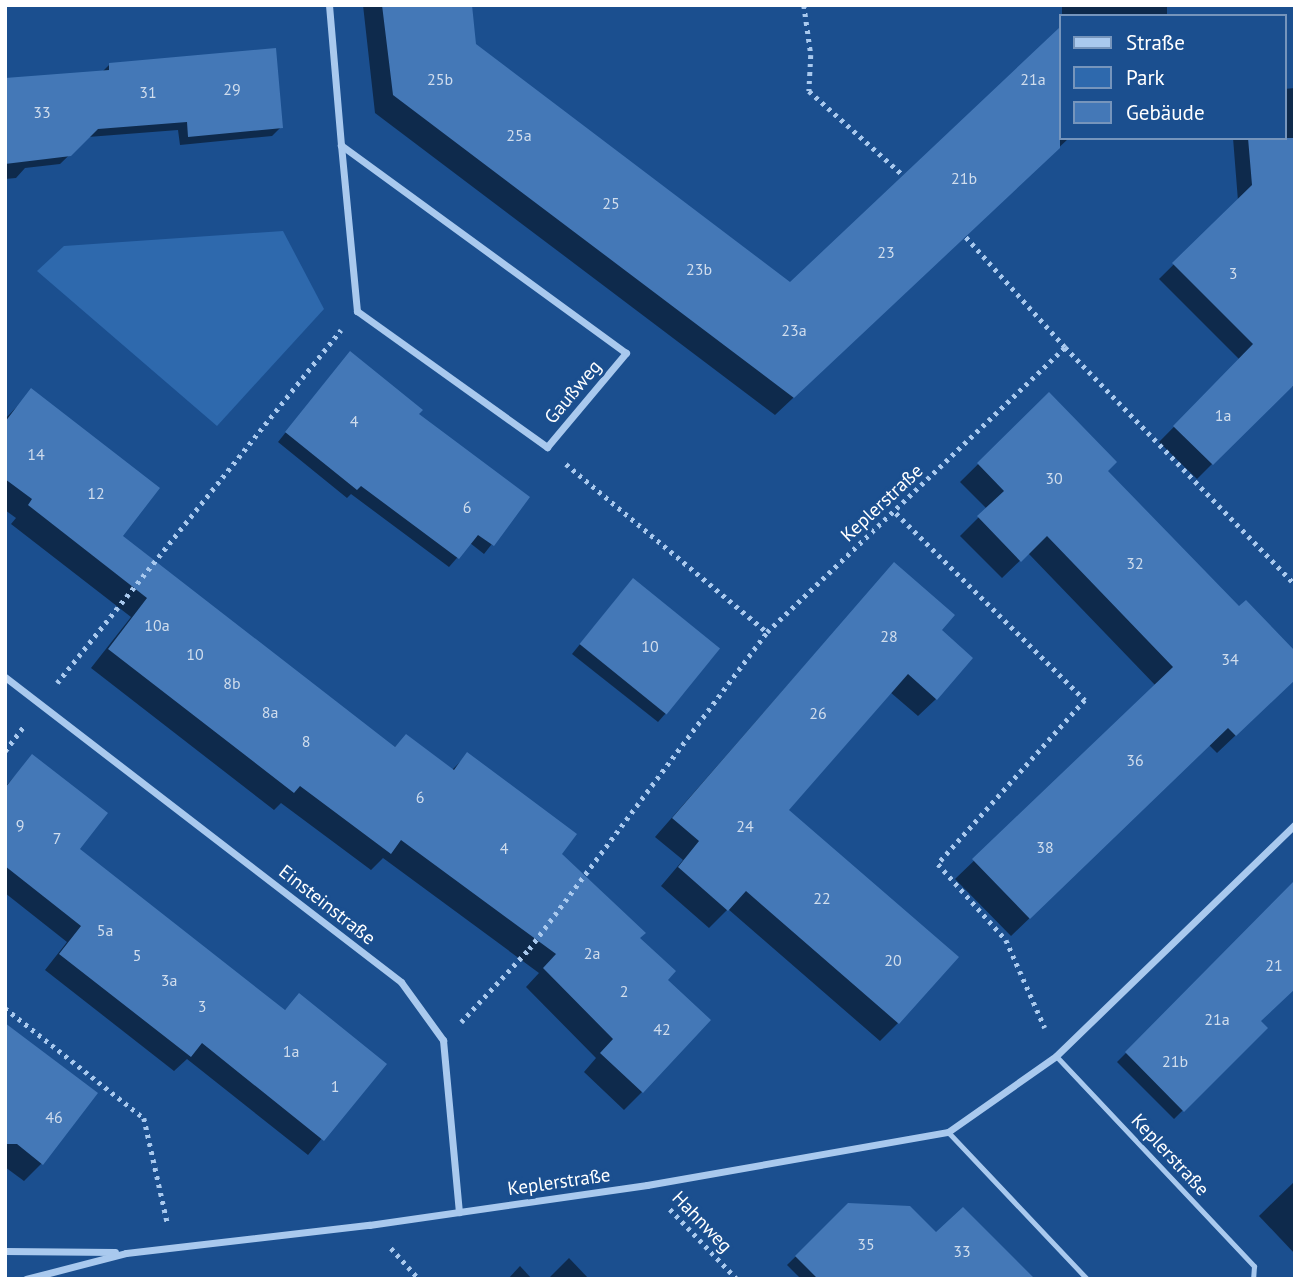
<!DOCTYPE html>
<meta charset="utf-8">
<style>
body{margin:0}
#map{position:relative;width:1300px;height:1284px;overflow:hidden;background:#1b4f8f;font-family:"PT Sans",sans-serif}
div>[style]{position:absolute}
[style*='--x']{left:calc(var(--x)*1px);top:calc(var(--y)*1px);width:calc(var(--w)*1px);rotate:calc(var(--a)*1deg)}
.green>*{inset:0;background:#2e69ad}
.shadow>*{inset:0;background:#0007;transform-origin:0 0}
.building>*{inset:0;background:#4478b7;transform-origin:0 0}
.path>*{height:4.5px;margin-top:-2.25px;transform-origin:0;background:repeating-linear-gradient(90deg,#a9c9ee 0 3.5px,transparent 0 8.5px)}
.lane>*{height:5px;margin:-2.5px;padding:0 2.5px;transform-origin:2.5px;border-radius:2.5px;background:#a9c9ee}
.street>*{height:7px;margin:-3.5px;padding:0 3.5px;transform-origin:3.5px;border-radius:3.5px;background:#a9c9ee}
span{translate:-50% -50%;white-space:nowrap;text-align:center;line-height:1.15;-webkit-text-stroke:6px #1b4f8f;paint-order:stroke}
.number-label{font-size:16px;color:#d0dded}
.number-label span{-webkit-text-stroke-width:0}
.street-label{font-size:19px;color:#fff}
.frame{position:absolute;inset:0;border:7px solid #fff;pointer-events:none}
.legend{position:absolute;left:1059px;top:14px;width:228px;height:126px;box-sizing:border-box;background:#1b4f8f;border:2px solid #7695bc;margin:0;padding:9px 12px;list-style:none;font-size:21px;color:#fff}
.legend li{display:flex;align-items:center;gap:14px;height:35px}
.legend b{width:35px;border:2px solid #7695bc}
</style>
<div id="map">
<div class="green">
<i style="clip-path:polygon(283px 231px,324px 309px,217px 426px,37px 271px,64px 246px)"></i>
</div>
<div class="shadow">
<i style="clip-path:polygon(363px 5px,470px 5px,474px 44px,790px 284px,1060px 29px,1060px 138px,1069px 138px,775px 415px,375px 113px)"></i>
<i style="left:1062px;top:5px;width:105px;height:11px"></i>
<i style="clip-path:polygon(110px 64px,281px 127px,272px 136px,180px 145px,178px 130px,88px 137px,60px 164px,25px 168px,16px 178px,5px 179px,5px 80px,101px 73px)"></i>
<i style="clip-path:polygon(1295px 88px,1295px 389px,1291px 385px,1197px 479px,1159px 442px,1240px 360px,1159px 279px,1238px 201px,1233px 138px,1284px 138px,1284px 89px)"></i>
<i style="clip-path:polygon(342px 362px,528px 498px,484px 554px,470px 543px,449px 567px,351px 494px,347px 498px,278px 442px)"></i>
<i style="clip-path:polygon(32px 391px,121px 536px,394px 748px,406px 736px,452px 770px,467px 755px,638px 939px,665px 980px,642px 1092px,624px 1110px,584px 1072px,596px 1058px,526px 987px,539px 973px,383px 858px,371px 870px,281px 803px,274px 810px,91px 668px,131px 617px,11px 524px,16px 518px,5px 510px,5px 419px)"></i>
<i style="clip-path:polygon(1049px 394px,1105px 471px,1239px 609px,1295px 679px,1217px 753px,1209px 745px,1011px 936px,955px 879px,1156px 686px,1028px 553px,1002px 578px,960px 536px,987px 509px,960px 482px)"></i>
<i style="clip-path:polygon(877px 583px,939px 631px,936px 699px,918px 716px,890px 692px,787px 810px,898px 1023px,880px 1041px,728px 909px,709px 928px,661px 886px,683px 860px,655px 837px)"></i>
<i style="clip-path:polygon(625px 589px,666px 713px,658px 722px,572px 654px)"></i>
<i style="clip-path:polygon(33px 756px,77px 850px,284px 1011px,299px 996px,384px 1064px,308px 1155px,187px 1059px,174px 1071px,45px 970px,67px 942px,5px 893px,5px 787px)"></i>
<i style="clip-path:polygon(1295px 884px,1259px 1021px,1266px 1028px,1174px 1119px,1117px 1062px)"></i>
<i style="clip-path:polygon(5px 1025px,42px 1163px,24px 1181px,5px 1167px)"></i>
<i style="clip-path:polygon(1295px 1181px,1295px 1254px,1259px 1216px)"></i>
<i style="clip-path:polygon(848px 1205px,936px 1235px,887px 1279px,801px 1279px,787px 1265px)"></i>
<i style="clip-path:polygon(569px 1258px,589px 1279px,548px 1279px)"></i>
<i style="clip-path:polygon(520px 1266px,532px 1279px,508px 1279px)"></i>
</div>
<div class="building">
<i style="clip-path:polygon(382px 5px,472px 5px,476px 44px,790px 282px,1060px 27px,1060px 148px,794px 398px,393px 95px)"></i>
<i style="clip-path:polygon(276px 48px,283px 128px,188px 137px,187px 122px,98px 129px,71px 156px,5px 164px,5px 78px,109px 70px,109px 63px)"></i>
<i style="clip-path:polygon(1248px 138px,1295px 138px,1295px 384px,1213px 465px,1173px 426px,1253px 344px,1172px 263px,1252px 185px)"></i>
<i style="clip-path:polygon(350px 351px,423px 410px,419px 414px,530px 497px,494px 546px,478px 535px,459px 559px,361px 486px,357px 490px,285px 432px)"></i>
<i style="clip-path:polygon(31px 388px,160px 488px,123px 536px,395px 747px,406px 734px,454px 770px,467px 752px,577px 834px,562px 854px,646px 933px,640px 938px,676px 971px,668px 980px,711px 1020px,643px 1093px,600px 1053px,613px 1039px,543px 968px,556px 954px,401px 840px,391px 854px,300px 786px,294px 793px,108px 649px,147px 598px,28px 505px,32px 499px,5px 479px,5px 422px)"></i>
<i style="clip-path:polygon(1049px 392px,1117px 462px,1108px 471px,1239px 606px,1246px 600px,1295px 651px,1295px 680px,1236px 736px,1228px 728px,1030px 919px,972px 859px,1173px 667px,1047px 536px,1021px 562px,977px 516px,1004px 491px,977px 463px)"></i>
<i style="clip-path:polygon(894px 562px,955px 615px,942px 630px,973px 658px,937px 700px,908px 674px,789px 810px,959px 957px,899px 1024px,746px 891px,728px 911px,678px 867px,699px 841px,672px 818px)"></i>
<i style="left:633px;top:578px;width:112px;height:85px;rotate:39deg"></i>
<i style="clip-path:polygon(32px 754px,108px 813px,80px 849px,285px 1010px,299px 993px,387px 1064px,324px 1141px,202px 1043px,191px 1057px,59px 954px,81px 926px,5px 866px,5px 788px)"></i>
<i style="clip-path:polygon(1295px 880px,1295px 989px,1261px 1021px,1268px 1028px,1184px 1112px,1125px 1052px)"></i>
<i style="clip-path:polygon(5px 1023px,98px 1093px,43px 1165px,17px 1144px,5px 1144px)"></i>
<i style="clip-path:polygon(848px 1203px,910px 1206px,936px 1232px,963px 1207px,1035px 1279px,818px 1279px,795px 1256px)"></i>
</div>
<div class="path">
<i style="--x:804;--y:5;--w:50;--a:82"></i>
<i style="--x:811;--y:55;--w:36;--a:93"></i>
<i style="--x:809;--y:91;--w:126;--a:41.8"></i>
<i style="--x:966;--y:237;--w:148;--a:48"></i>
<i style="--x:566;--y:464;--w:262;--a:39.9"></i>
<i style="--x:896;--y:513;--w:266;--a:44.7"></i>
<i style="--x:1085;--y:700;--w:220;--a:131.9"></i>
<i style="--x:938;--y:864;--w:102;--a:48.2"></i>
<i style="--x:1006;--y:940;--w:96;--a:66.1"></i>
<i style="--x:57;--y:683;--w:453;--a:-51.2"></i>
<i style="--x:5;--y:751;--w:31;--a:-53"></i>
<i style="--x:5;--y:1008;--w:177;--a:38.4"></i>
<i style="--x:144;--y:1118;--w:106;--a:77.4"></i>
<i style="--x:461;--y:1022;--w:100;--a:-47"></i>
<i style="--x:529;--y:949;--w:396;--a:-53.1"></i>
<i style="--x:767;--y:632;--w:412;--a:-43.7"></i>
<i style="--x:1065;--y:347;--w:330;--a:45.9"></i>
<i style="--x:670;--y:1209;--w:97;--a:46.3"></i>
<i style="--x:391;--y:1248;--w:42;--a:47.9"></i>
</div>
<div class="lane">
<i style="--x:1056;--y:1056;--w:289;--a:46.7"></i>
<i style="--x:1254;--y:1266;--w:13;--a:94"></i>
<i style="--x:948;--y:1132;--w:202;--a:46.6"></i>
</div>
<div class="street">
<i style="--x:329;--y:5;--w:141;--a:85.1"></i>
<i style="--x:341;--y:145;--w:167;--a:84.5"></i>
<i style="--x:357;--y:311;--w:234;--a:35.6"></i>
<i style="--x:547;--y:447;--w:123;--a:-50"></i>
<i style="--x:626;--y:353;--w:353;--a:-143.9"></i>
<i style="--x:5;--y:677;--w:500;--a:37.6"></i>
<i style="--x:401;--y:982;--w:72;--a:54.1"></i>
<i style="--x:443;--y:1040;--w:173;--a:84.7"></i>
<i style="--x:5;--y:1251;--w:110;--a:0.5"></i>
<i style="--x:26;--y:1279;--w:103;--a:-14.6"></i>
<i style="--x:126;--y:1253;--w:245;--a:-6.6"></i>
<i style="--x:369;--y:1225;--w:281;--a:-8.2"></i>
<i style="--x:647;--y:1185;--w:306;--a:-10"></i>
<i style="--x:948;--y:1132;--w:132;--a:-35.1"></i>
<i style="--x:1056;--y:1056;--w:333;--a:-44.1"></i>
</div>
<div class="number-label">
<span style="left:440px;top:79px">25b</span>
<span style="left:1033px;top:79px">21a</span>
<span style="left:232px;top:89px">29</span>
<span style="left:148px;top:92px">31</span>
<span style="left:42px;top:112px">33</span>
<span style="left:519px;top:135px">25a</span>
<span style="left:964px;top:178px">21b</span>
<span style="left:611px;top:203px">25</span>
<span style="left:886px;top:252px">23</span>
<span style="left:699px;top:269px">23b</span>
<span style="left:1233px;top:273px">3</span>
<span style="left:794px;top:330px">23a</span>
<span style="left:1223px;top:415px">1a</span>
<span style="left:354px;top:421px">4</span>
<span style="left:36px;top:454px">14</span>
<span style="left:1054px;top:478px">30</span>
<span style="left:96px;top:493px">12</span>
<span style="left:467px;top:507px">6</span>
<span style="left:1135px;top:563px">32</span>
<span style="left:157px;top:625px">10a</span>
<span style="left:889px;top:636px">28</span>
<span style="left:650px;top:646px">10</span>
<span style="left:195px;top:654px">10</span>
<span style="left:1230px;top:659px">34</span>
<span style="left:232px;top:683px">8b</span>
<span style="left:270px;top:712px">8a</span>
<span style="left:818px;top:713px">26</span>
<span style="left:306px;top:741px">8</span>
<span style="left:1135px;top:760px">36</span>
<span style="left:420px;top:797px">6</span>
<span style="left:20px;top:825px">9</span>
<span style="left:745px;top:826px">24</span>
<span style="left:57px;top:838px">7</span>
<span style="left:1045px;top:847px">38</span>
<span style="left:504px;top:848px">4</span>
<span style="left:822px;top:898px">22</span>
<span style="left:105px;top:930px">5a</span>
<span style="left:592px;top:953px">2a</span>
<span style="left:137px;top:955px">5</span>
<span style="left:893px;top:960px">20</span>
<span style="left:1274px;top:965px">21</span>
<span style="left:169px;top:980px">3a</span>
<span style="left:624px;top:991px">2</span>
<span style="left:202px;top:1006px">3</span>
<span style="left:1217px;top:1019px">21a</span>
<span style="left:662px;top:1029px">42</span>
<span style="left:291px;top:1051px">1a</span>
<span style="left:1175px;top:1061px">21b</span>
<span style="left:335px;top:1086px">1</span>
<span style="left:54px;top:1117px">46</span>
<span style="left:866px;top:1244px">35</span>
<span style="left:962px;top:1251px">33</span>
</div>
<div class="street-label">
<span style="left:573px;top:392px;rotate:-50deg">Gaußweg</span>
<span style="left:882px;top:503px;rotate:-43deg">Keplerstraße</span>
<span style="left:327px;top:905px;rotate:38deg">Einsteinstraße</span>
<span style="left:1170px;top:1155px;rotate:47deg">Keplerstraße</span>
<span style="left:559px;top:1182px;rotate:-8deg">Keplerstraße</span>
<span style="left:702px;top:1222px;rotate:46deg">Hahnweg</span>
</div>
<div class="frame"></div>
<ul class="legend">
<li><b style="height:9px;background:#a9c9ee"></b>Straße</li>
<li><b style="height:19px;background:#2e69ad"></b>Park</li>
<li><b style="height:19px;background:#4478b7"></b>Gebäude</li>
</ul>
</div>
